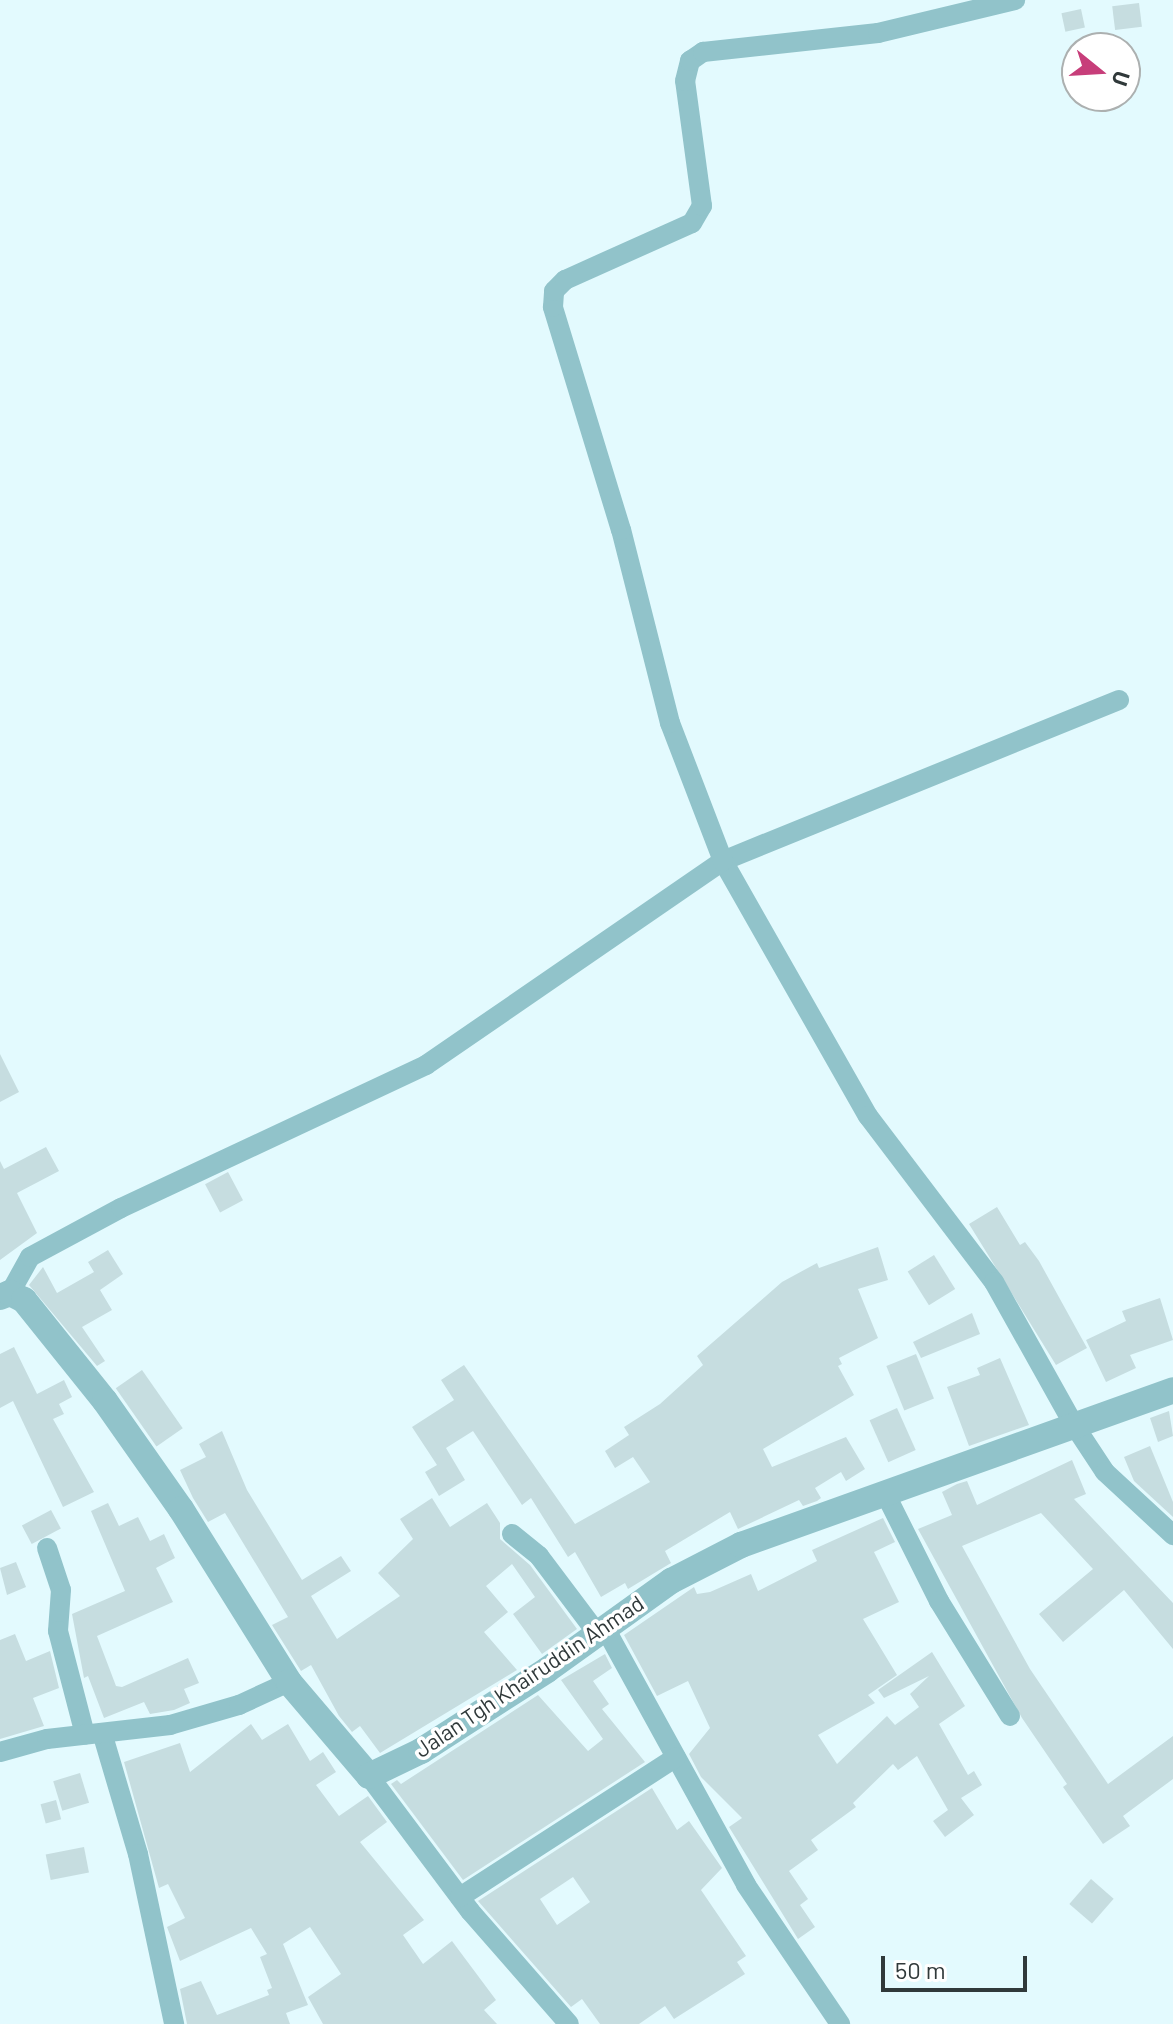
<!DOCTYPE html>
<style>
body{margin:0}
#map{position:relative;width:1173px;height:2024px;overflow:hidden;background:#e3fafe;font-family:Barlow,sans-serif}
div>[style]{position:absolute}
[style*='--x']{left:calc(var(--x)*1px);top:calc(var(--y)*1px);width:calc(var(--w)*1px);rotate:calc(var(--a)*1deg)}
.building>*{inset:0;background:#c6dde0;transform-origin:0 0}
.minor>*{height:20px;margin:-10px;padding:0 10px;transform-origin:10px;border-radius:10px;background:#91c3ca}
.tertiary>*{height:26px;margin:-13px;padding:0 13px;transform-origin:13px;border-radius:13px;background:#91c3ca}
span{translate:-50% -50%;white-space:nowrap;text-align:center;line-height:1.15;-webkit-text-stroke:7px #fff;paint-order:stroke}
.street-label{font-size:22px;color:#30393a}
.north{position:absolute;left:1061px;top:32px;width:80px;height:80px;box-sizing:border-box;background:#fff;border:2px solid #acb0b0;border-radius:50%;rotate:108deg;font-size:22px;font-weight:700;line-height:32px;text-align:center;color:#30393a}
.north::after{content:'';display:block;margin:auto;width:28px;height:36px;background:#c73e7a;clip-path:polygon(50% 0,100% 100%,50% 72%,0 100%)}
.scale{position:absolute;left:881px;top:1956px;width:146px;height:36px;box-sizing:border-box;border:4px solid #30393a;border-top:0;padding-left:10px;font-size:24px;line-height:28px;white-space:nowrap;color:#30393a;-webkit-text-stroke:6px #fff;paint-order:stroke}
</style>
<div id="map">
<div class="building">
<i style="left:1139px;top:3px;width:24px;height:27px;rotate:83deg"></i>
<i style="left:1081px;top:9px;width:19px;height:20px;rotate:78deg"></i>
<i style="clip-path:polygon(0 1054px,19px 1092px,0 1102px)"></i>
<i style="clip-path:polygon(46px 1147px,59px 1171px,17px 1193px,37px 1233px,0 1260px,0 1161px,4px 1169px)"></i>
<i style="left:228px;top:1172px;width:32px;height:26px;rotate:62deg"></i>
<i style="clip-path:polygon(997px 1207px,1020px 1245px,1025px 1242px,1039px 1261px,1087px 1348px,1056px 1365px,969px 1224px)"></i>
<i style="clip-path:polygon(878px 1247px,888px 1280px,858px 1289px,878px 1338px,839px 1358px,842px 1364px,838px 1366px,854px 1395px,763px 1449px,772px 1467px,846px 1437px,865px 1469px,846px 1481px,841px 1472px,815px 1488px,821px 1498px,817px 1501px,803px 1506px,799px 1500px,738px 1529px,730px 1512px,665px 1551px,671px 1563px,628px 1589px,625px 1583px,601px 1597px,575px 1552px,568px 1557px,531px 1498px,522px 1505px,473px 1431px,446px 1448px,465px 1480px,439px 1496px,425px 1472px,437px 1465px,412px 1427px,454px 1400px,441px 1380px,464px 1365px,575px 1524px,650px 1482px,633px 1457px,615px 1468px,605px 1451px,629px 1435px,624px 1427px,660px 1404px,703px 1365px,697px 1356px,782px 1282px,817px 1263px,819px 1268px)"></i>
<i style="clip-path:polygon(108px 1250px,123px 1274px,100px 1290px,112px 1310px,82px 1327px,105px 1361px,97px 1366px,29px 1285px,43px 1267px,57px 1293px,94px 1272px,88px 1262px)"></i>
<i style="left:934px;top:1255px;width:40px;height:31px;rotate:58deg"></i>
<i style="clip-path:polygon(1160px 1298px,1173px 1340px,1130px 1355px,1136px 1368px,1106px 1382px,1086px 1340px,1126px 1321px,1122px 1311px)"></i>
<i style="clip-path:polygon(972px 1313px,980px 1334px,921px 1358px,913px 1342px)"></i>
<i style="clip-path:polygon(14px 1347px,37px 1394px,64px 1380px,72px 1397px,59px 1404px,64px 1414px,53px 1419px,94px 1492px,63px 1507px,13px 1401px,0 1408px,0 1354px)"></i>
<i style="left:916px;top:1354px;width:48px;height:32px;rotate:68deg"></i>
<i style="clip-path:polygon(1000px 1358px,1029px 1425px,969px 1446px,947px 1387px,980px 1375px,977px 1368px)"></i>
<i style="left:142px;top:1370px;width:71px;height:32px;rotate:55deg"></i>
<i style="left:897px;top:1408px;width:46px;height:30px;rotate:66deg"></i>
<i style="clip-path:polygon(1169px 1411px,1173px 1436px,1158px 1442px,1150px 1418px)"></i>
<i style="clip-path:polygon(222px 1431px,247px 1490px,302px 1580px,341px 1556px,351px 1571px,311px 1596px,337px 1639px,400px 1596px,378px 1573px,413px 1539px,400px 1519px,432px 1498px,450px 1527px,487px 1503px,500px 1523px,500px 1539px,530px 1565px,577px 1629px,542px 1654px,513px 1614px,535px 1597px,512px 1564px,486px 1586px,508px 1612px,484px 1632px,517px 1670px,380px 1753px,360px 1726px,352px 1732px,339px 1716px,311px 1665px,301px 1671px,272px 1625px,288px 1617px,225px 1513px,208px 1522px,193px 1498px,180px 1470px,206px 1457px,199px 1444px)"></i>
<i style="clip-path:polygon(1150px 1446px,1173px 1502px,1173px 1517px,1134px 1481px,1124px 1457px)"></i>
<i style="clip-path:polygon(1072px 1460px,1086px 1494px,1074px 1499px,1173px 1603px,1173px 1649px,1124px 1590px,1063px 1642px,1039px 1614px,1093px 1569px,1041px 1513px,962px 1546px,1030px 1669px,1108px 1784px,1173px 1736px,1173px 1779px,1123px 1816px,1130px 1826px,1103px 1844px,1063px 1787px,1067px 1784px,1022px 1718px,918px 1529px,952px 1515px,942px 1492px,957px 1484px,967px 1481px,977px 1505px)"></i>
<i style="clip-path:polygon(108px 1503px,119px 1526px,138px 1517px,150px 1541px,164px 1534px,175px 1558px,156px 1568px,173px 1602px,97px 1636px,116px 1686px,122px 1687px,188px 1658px,199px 1683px,184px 1689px,190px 1703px,174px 1710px,150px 1714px,144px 1702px,104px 1718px,88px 1676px,84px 1678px,72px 1614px,125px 1591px,91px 1511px)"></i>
<i style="left:51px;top:1510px;width:21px;height:33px;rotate:62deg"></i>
<i style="clip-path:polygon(883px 1518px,895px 1542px,874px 1552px,899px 1602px,863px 1619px,897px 1675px,868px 1695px,875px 1703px,818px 1735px,837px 1764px,887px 1716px,895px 1725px,919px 1707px,910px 1694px,929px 1676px,884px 1698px,878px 1690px,932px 1652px,965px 1706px,939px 1724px,968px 1775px,974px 1771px,982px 1785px,961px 1798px,974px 1815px,945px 1837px,933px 1821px,948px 1810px,917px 1756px,898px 1770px,893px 1764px,853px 1803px,856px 1807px,811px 1840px,818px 1850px,789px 1871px,808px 1899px,800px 1905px,815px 1927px,798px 1939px,729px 1827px,742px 1818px,701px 1777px,689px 1754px,710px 1728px,688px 1681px,657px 1696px,624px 1635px,694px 1587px,697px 1594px,710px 1592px,751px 1574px,758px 1591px,817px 1561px,812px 1550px)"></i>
<i style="clip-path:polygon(16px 1562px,26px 1587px,7px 1595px,0 1568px)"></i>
<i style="clip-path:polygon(15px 1634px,26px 1661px,50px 1651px,59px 1688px,33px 1698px,44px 1726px,0 1739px,0 1640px)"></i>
<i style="clip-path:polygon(605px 1654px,612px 1668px,593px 1681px,609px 1704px,602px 1709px,645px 1762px,463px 1880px,391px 1784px,397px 1780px,401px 1784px,538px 1695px,588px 1751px,603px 1739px,561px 1680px)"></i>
<i style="clip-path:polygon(251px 1724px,262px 1740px,288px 1724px,310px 1761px,323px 1752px,336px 1772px,316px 1785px,339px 1816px,368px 1796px,387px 1822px,360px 1842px,424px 1920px,403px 1935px,423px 1964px,452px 1941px,496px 2000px,484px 2010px,497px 2024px,323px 2024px,308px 1997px,341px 1974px,310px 1927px,283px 1944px,308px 2005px,286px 2013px,290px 2024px,187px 2024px,180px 1989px,201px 1981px,217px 2015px,269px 1995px,267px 1990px,272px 1988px,260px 1957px,267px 1954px,251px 1928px,180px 1961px,167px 1927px,185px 1918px,168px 1884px,159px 1888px,124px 1762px,180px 1743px,190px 1772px)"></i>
<i style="left:80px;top:1773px;width:31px;height:28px;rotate:73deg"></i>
<i style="clip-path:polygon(evenodd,652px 1788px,677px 1830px,689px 1821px,722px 1868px,701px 1890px,746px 1956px,737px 1962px,745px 1974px,674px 2019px,665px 2006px,639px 2024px,600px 2024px,582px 1999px,571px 2007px,478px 1901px,652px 1788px,573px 1877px,590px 1902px,557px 1925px,540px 1899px,573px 1877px)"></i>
<i style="left:56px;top:1800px;width:20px;height:16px;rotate:75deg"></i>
<i style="left:84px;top:1847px;width:26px;height:39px;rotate:79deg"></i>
<i style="left:1091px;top:1879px;width:30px;height:33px;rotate:41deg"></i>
</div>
<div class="minor">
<i style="--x:1119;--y:700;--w:427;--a:157.9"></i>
<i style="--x:723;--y:861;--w:293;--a:60.4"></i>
<i style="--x:868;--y:1116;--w:208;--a:52.8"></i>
<i style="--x:994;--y:1282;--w:164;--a:60.8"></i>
<i style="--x:1074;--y:1425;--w:56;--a:56.6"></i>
<i style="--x:1105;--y:1472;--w:93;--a:42.8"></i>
<i style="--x:10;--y:1293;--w:41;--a:-60.9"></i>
<i style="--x:30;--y:1257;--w:103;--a:-28.3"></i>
<i style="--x:121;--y:1208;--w:337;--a:-25.1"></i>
<i style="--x:426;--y:1065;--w:360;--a:-34.5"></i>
<i style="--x:723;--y:861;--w:148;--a:-111"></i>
<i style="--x:670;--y:723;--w:199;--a:-104.2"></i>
<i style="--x:621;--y:530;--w:233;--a:-107"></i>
<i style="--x:553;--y:307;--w:16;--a:-86"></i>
<i style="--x:554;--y:291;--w:16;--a:-45"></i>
<i style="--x:565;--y:280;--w:139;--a:-24.2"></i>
<i style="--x:692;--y:223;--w:20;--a:-60"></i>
<i style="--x:702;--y:206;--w:126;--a:-97.7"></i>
<i style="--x:685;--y:81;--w:21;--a:-76"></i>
<i style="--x:690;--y:61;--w:16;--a:-35"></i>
<i style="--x:703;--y:52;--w:176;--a:-6.2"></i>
<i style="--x:878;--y:33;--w:141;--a:-13.5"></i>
<i style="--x:886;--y:1495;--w:119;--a:63.4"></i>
<i style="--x:939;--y:1601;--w:135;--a:58.3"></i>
<i style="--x:512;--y:1534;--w:35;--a:39"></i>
<i style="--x:539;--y:1556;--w:96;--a:53"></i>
<i style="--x:47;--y:1548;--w:44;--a:71.6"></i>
<i style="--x:61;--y:1590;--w:41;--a:94.2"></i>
<i style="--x:58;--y:1631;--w:107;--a:75.4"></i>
<i style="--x:605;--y:1628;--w:293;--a:61.2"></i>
<i style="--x:746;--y:1885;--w:168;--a:55.9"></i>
<i style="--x:103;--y:1736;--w:123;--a:73.5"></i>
<i style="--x:138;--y:1854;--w:174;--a:78"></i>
<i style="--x:0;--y:1752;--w:49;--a:-15.5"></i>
<i style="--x:47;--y:1739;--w:124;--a:-6.5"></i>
<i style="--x:170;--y:1725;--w:72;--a:-16.2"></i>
<i style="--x:239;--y:1705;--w:55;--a:-24.7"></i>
<i style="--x:369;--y:1776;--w:169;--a:53.2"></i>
<i style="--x:470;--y:1911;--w:150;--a:48.8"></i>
<i style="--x:460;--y:1897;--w:257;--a:-32.9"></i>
</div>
<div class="tertiary">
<i style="--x:0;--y:1297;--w:11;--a:-22"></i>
<i style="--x:10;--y:1293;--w:16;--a:27"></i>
<i style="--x:24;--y:1300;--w:129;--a:51.3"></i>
<i style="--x:105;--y:1401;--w:132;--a:54.9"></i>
<i style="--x:181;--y:1509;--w:204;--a:58"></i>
<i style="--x:289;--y:1682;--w:123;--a:49.6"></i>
<i style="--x:369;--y:1776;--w:58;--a:-25.7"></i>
<i style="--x:421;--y:1751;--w:150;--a:-32.7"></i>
<i style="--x:547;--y:1670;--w:153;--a:-35.7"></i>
<i style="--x:671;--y:1581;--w:79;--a:-27.2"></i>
<i style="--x:741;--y:1545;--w:459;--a:-19.7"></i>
</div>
<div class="street-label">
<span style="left:529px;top:1676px;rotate:-34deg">Jalan Tgh Khairuddin Ahmad</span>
</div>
<div class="north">U</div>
<div class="scale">50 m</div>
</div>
